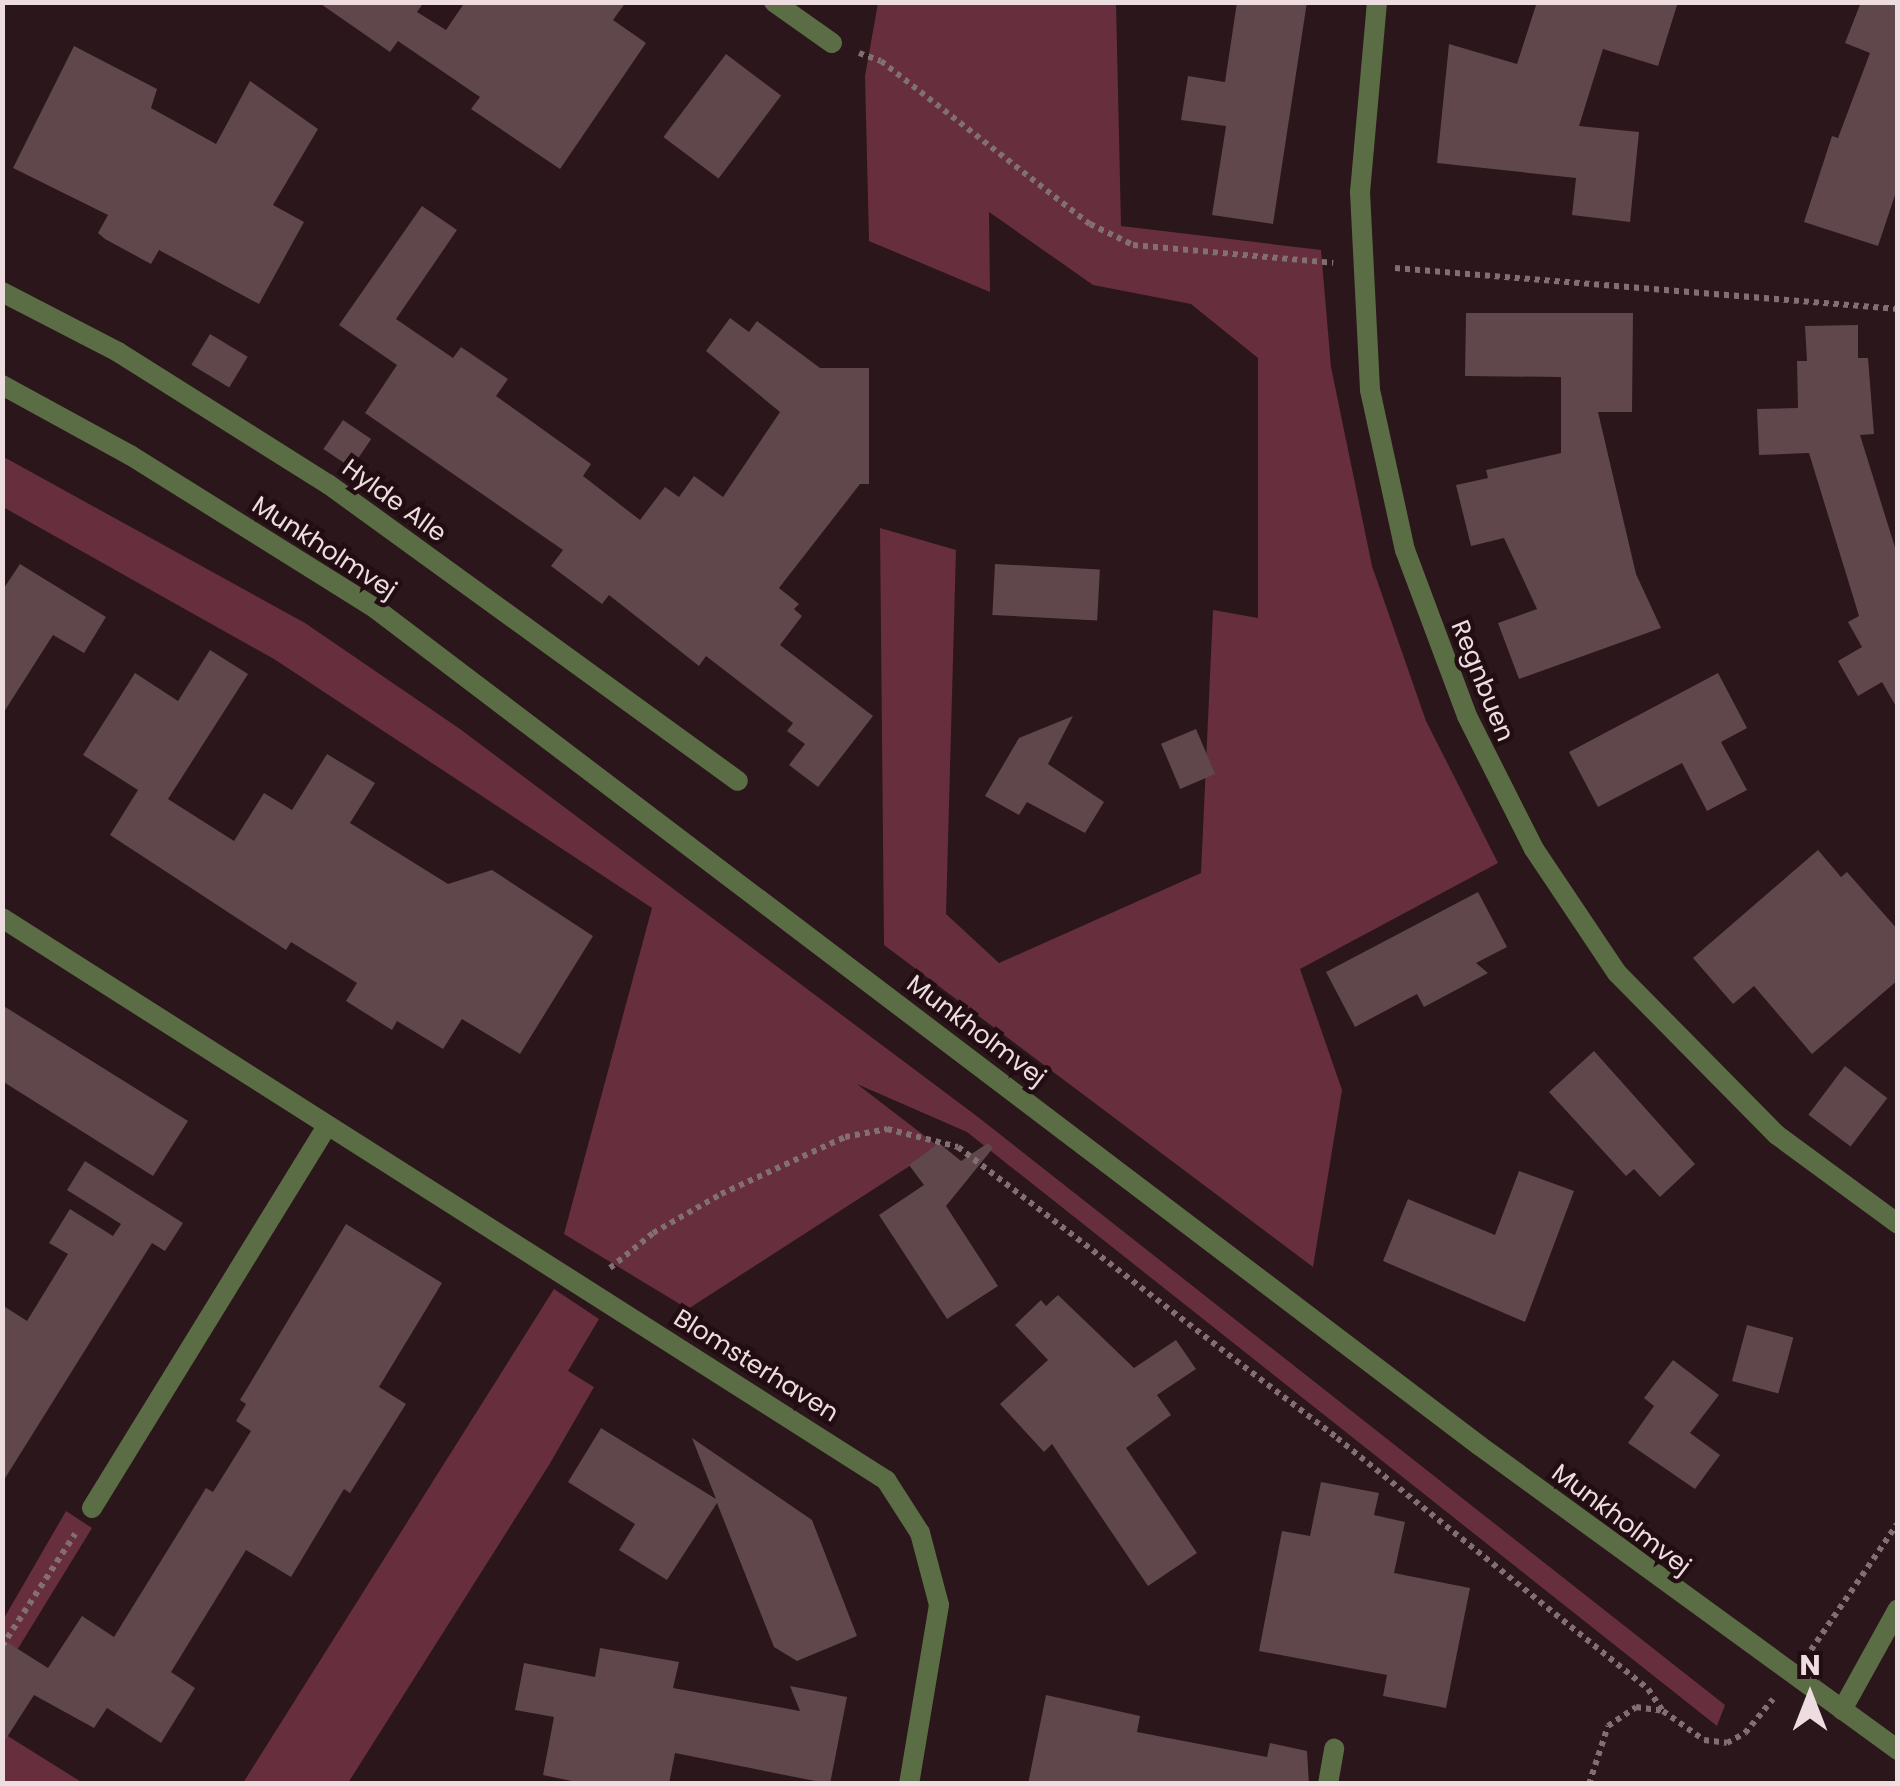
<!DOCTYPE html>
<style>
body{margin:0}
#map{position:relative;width:1900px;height:1786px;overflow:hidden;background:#2b161b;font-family:Poppins,sans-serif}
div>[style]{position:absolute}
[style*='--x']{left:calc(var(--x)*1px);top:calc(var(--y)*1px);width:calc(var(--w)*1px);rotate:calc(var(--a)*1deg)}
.green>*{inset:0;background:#672e3d}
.building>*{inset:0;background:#5f474b;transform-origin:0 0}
.path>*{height:6px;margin-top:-3px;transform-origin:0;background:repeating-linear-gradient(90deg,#826f73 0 5px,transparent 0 10px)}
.service>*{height:20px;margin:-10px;padding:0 10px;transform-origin:10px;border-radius:10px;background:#5b6d44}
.minor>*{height:20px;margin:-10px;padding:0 10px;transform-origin:10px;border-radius:10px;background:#5b6d44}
.tertiary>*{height:20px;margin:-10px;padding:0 10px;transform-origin:10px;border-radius:10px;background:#5b6d44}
span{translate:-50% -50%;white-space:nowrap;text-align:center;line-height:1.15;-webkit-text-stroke:9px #210d12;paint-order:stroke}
.street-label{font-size:25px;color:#eddde0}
.frame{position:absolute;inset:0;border:5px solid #eddde0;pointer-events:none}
.north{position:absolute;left:1760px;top:1646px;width:100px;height:100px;-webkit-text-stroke:8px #210d12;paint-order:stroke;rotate:0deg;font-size:28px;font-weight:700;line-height:40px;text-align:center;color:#eddde0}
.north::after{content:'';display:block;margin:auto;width:35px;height:45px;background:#eddde0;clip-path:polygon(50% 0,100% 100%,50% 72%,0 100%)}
</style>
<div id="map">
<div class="green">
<i style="clip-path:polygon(1116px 2px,1121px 226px,1321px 250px,1331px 367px,1372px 566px,1426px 721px,1498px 863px,1300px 969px,1342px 1090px,1313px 1267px,884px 945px,880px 528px,956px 550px,946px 914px,999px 963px,1201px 873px,1213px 610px,1258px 618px,1258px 358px,1191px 304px,1093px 285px,989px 212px,990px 292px,869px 241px,865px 76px,878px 3px)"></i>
<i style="clip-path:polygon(2px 456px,305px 623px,460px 729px,978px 1117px,1725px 1705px,1717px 1726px,967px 1132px,857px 1084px,939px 1147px,688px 1309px,564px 1234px,652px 908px,274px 659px,3px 507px)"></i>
<i style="clip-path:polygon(554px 1289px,599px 1319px,568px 1371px,594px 1387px,549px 1465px,348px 1783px,243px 1783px)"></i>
<i style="clip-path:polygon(66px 1511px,92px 1528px,3px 1673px,3px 1620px)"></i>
<i style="clip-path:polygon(3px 1733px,83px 1783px,3px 1783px)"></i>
</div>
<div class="building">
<i style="clip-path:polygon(318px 2px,424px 2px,417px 12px,446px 30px,465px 2px,626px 2px,613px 20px,646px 43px,560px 169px,471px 109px,480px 97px,398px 41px,390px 52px)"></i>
<i style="clip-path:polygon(1237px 2px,1307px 2px,1273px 224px,1212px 215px,1226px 126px,1181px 120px,1188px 76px,1225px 82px)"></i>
<i style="clip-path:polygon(1537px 2px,1678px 2px,1658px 66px,1603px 49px,1579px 126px,1639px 132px,1630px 222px,1572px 215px,1576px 178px,1437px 163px,1449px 44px,1517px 64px)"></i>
<i style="clip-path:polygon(1861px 2px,1898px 2px,1898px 186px,1878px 246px,1804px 222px,1832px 136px,1838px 138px,1870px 53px,1845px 43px)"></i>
<i style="clip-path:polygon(74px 46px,157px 89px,151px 108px,216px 144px,250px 81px,318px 129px,273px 205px,304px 222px,259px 304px,159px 250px,151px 264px,105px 239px,98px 233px,108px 215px,13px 168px)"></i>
<i style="left:726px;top:54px;width:69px;height:104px;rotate:37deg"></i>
<i style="clip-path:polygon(422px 206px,457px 230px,396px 319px,453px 358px,461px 347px,508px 379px,496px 396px,591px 464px,583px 476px,640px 520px,665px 487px,679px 497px,694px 476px,723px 497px,780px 412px,706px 351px,730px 318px,749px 332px,757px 321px,820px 368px,869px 368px,869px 484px,860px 484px,779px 588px,799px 604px,794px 609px,802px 616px,780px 645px,873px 716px,818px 787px,789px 765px,805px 744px,787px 731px,793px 723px,706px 656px,699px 666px,609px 595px,602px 604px,551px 566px,563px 550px,365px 413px,397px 365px,339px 325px)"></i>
<i style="clip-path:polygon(1466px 313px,1633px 313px,1632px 412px,1598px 412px,1636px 574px,1661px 628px,1519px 679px,1498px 623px,1537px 609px,1504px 538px,1471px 546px,1456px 485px,1488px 478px,1486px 470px,1561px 453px,1561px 377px,1465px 376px)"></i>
<i style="clip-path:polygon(1858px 325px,1858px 358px,1868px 358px,1874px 434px,1860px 435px,1898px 557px,1898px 710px,1882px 682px,1858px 696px,1838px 661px,1862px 647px,1848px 622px,1859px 616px,1809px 453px,1759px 455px,1757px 409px,1798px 408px,1797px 361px,1807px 361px,1805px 326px)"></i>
<i style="left:210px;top:334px;width:44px;height:36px;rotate:31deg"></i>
<i style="left:343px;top:420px;width:34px;height:35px;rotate:34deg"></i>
<i style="clip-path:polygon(20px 564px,106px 617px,84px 653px,53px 635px,2px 715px,2px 591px)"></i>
<i style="left:995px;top:564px;width:105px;height:51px;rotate:3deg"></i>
<i style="clip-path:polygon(210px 650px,248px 674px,168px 799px,234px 841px,264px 793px,292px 810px,327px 754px,375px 783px,350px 823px,448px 884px,492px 870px,593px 936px,520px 1054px,462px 1019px,443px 1049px,397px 1021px,392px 1030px,346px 1001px,357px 983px,291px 942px,286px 950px,110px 835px,138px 790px,83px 755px,135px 673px,178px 701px)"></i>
<i style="clip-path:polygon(1718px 673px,1747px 728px,1721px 742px,1747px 790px,1707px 811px,1682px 763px,1598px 807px,1569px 752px)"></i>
<i style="clip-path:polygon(1073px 716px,1048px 764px,1104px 802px,1085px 833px,1027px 802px,1019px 815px,985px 796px,1019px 738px)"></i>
<i style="left:1196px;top:729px;width:49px;height:38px;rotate:67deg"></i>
<i style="clip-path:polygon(1818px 850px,1841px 877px,1847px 872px,1898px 930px,1898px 980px,1812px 1054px,1754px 986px,1733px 1004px,1693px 958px)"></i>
<i style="clip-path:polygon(1478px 892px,1507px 947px,1476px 963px,1488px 973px,1424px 1007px,1417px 994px,1355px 1027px,1326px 972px)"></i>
<i style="clip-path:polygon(2px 1005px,188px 1121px,153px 1176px,2px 1081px)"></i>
<i style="clip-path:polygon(1594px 1051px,1695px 1164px,1660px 1197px,1634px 1169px,1626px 1176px,1549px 1092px)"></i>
<i style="left:1845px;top:1066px;width:53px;height:61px;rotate:37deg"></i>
<i style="clip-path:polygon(939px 1143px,961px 1161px,988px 1143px,993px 1148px,946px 1206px,998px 1286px,947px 1319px,879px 1215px,924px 1185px,909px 1165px)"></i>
<i style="clip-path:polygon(85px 1161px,183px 1223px,165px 1251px,152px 1243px,2px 1483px,2px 1305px,27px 1321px,68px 1254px,49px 1243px,70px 1209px,113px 1236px,121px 1224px,67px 1190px)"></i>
<i style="clip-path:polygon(1519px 1171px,1574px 1191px,1525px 1322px,1383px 1261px,1408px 1199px,1495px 1235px)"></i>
<i style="clip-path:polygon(346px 1224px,442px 1283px,379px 1387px,406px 1404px,350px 1493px,344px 1489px,291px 1577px,246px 1550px,171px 1672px,195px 1688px,161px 1743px,107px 1708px,94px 1728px,34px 1695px,2px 1745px,2px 1639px,48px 1668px,82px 1616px,114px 1637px,206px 1488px,213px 1492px,251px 1431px,236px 1421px,246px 1404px,240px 1400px)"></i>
<i style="clip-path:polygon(1058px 1295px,1134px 1368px,1176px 1340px,1196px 1369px,1157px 1395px,1171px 1415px,1126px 1448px,1197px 1553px,1148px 1586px,1052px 1444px,1044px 1452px,1000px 1404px,1048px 1360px,1015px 1325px,1041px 1300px,1046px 1306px)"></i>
<i style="left:1747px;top:1325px;width:48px;height:58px;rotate:15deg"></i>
<i style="clip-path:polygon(1673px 1360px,1719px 1395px,1690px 1433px,1720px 1455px,1695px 1489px,1628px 1443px,1654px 1406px,1644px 1398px)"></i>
<i style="clip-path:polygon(601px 1428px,716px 1499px,692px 1438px,812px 1520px,857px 1636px,797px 1661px,774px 1647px,717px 1503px,667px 1580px,619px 1550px,635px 1524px,568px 1482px)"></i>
<i style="clip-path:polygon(1321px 1482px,1379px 1493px,1374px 1515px,1405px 1522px,1394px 1573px,1470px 1588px,1446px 1708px,1383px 1696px,1387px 1675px,1259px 1651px,1282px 1531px,1310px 1536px)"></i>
<i style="clip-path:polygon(600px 1648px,679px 1662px,673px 1688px,800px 1711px,790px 1686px,847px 1697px,830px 1784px,675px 1753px,669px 1784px,586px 1784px,543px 1775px,554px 1717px,515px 1710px,524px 1663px,595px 1677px)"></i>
<i style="clip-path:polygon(1046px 1695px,1140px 1716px,1137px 1732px,1267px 1757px,1270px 1743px,1307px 1751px,1309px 1784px,1028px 1784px)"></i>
</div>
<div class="path">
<i style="--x:859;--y:53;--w:23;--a:20"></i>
<i style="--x:881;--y:61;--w:265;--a:38"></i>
<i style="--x:1090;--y:224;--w:48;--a:26"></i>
<i style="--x:1133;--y:245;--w:201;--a:5.1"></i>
<i style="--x:1395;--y:268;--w:505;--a:4.66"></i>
<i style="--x:610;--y:1268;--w:55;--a:-39.1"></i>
<i style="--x:653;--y:1233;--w:78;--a:-29.8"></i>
<i style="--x:721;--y:1194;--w:136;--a:-24.7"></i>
<i style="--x:845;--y:1137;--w:43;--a:-10.8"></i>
<i style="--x:887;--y:1129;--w:73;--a:14.2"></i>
<i style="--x:958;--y:1147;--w:478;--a:37.5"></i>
<i style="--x:1337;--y:1438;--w:400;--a:38.9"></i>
<i style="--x:1648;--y:1689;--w:27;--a:56"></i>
<i style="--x:2;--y:1646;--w:134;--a:-56.9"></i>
<i style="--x:1811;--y:1650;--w:154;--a:-55.6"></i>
<i style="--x:1589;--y:1784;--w:61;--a:-71.9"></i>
<i style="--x:1608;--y:1726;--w:34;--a:-34"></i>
<i style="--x:1636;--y:1707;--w:27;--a:8"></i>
<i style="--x:1663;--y:1711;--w:50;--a:35.3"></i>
<i style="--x:1704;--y:1740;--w:23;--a:7"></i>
<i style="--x:1727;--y:1743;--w:21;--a:-29"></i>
<i style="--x:1745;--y:1733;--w:44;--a:-50.5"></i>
</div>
<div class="service">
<i style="--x:1328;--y:1784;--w:36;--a:-80"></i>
</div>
<div class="minor">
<i style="--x:774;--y:2;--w:71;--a:35.3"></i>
<i style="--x:1377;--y:2;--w:191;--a:95.1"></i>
<i style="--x:1360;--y:192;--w:198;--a:87.1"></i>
<i style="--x:1370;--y:390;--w:164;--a:77.7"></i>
<i style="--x:1405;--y:550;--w:177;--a:69.5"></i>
<i style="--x:1467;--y:716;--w:149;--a:63.3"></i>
<i style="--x:1534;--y:849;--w:149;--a:56.2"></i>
<i style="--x:1617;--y:973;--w:228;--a:45.4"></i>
<i style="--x:1777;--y:1135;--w:150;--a:36.3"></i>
<i style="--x:2;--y:292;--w:131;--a:27.3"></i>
<i style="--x:118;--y:352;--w:248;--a:32.2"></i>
<i style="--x:328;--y:484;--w:506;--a:35.92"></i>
<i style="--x:2;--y:918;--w:1048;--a:32.45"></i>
<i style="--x:886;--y:1480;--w:63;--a:57.3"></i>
<i style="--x:920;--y:1533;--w:74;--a:75.2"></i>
<i style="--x:939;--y:1605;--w:181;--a:99.5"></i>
<i style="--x:92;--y:1508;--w:448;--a:-58.4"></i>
<i style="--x:1842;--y:1710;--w:115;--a:-61"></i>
</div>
<div class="tertiary">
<i style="--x:2;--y:385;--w:146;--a:28.7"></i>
<i style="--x:130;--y:455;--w:290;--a:32"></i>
<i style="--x:376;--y:609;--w:1385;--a:37.17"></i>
<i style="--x:1480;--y:1446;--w:517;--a:36.03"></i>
</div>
<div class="street-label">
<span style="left:394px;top:501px;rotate:36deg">Hylde Alle</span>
<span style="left:324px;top:548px;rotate:33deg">Munkholmvej</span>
<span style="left:1482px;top:681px;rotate:68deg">Regnbuen</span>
<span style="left:976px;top:1031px;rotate:37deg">Munkholmvej</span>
<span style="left:756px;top:1366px;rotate:32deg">Blomsterhaven</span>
<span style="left:1621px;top:1520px;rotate:37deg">Munkholmvej</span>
</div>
<div class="frame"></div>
<div class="north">N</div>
</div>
